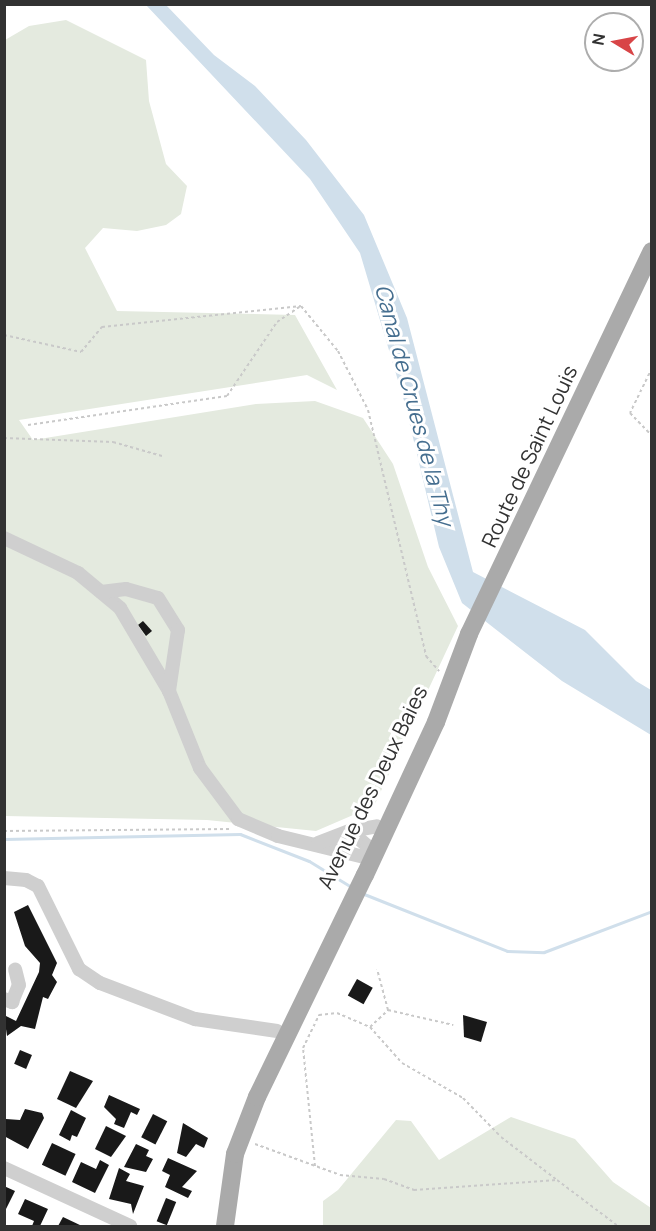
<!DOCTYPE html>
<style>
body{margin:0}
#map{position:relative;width:656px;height:1231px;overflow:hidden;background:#fff;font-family:Manrope,sans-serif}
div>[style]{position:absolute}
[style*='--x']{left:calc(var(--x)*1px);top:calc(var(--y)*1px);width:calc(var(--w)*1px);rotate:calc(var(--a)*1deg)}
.green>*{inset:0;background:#e4eadf}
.water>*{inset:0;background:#d0dfeb}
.stream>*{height:3px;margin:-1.5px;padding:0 1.5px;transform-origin:1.5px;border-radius:1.5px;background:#d0dfeb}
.building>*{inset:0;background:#191919;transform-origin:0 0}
.path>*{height:2px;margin-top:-1px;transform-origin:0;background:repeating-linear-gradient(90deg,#c9c9c9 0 3px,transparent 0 6px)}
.minor>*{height:14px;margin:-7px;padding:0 7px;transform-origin:7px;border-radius:7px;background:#cfcfcf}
.major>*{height:18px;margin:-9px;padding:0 9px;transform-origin:9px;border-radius:9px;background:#aaa}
span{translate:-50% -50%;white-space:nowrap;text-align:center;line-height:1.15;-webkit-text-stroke:6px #fff;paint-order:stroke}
.street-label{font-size:21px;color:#323232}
.water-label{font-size:22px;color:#456e8f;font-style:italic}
.frame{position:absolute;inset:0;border:6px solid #323232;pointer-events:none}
.north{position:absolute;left:584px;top:12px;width:60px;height:60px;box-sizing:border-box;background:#fff;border:2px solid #adadad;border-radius:50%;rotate:280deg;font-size:16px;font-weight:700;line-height:24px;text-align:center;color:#323232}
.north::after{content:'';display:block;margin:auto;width:21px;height:27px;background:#d84547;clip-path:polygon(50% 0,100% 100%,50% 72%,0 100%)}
</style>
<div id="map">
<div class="green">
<i style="clip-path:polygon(66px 20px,146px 60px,149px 101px,166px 164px,187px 186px,181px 214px,166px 225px,137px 231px,103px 228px,85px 248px,117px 311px,295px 315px,337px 390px,307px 375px,19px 420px,33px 440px,256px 404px,315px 401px,363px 418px,393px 464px,428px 567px,458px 626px,374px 806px,316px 831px,207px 820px,5px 816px,5px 40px,29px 26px)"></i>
<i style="clip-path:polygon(511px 1117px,575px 1139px,613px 1182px,651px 1208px,651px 1226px,323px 1226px,323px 1201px,338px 1190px,396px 1120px,411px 1121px,439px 1160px)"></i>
</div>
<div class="water">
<i style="clip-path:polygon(146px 5px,166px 5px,214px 55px,255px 86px,306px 140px,364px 215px,407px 318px,473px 572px,585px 630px,636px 681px,651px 690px,651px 735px,562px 681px,462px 603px,439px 547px,405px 404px,360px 253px,310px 179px)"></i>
</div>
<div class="stream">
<i style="--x:4;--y:839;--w:236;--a:-1.2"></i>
<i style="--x:240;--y:834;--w:74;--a:21.4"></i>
<i style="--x:309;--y:861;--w:52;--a:31.5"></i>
<i style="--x:364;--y:894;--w:154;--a:21.7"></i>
<i style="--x:507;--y:951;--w:37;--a:2"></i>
<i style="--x:544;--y:952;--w:116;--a:-20.8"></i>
</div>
<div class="building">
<i style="clip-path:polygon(143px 621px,152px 631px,146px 636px,138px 625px)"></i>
<i style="clip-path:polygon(28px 905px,57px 963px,52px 975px,57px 982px,48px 999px,43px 997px,35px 1029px,21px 1026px,7px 1036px,4px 1015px,16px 1021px,39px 972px,40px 963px,25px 946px,14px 912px)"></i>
<i style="left:357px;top:979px;width:18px;height:19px;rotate:29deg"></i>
<i style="clip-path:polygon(463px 1015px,487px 1022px,481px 1042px,464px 1037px)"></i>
<i style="left:20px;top:1050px;width:13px;height:15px;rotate:23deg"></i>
<i style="clip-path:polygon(70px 1071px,93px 1081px,76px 1108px,57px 1099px)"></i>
<i style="clip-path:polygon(109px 1095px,140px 1109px,137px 1115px,131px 1112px,124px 1128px,114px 1124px,116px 1119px,104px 1107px)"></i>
<i style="clip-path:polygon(25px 1109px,42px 1113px,44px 1118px,28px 1149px,4px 1136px,6px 1119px,20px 1120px)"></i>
<i style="clip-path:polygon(71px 1110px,86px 1118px,77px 1137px,72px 1135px,70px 1141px,59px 1135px)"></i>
<i style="left:153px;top:1114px;width:16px;height:26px;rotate:27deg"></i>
<i style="clip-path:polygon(183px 1123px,208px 1138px,204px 1148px,196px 1144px,186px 1157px,177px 1153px)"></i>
<i style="clip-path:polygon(106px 1126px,126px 1136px,111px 1157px,95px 1149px)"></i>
<i style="left:52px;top:1143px;width:26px;height:24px;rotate:25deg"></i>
<i style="clip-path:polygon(136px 1144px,149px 1150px,146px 1156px,153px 1159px,146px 1172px,124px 1167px)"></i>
<i style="clip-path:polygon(168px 1158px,197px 1171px,182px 1187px,192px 1191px,188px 1198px,165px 1187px,170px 1175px,162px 1171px)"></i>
<i style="clip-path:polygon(100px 1160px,109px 1165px,95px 1193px,72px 1182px,81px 1162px,96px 1169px)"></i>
<i style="clip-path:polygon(119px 1168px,130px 1174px,126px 1181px,144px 1186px,133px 1214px,131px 1204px,109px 1199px)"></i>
<i style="clip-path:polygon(4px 1186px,15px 1191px,4px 1213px)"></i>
<i style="left:166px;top:1198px;width:11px;height:25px;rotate:22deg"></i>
<i style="clip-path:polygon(25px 1199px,48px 1209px,40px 1226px,32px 1226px,34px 1221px,18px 1214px)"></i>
<i style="clip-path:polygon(63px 1217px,82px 1226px,58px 1226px)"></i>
</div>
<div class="path">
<i style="--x:4;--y:335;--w:79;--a:12.4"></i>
<i style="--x:81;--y:352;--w:33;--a:-50"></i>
<i style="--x:102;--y:327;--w:200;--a:-6"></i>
<i style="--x:301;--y:306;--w:58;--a:50.6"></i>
<i style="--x:338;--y:351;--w:66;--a:63"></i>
<i style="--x:368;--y:410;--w:253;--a:76.7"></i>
<i style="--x:426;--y:656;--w:20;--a:49"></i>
<i style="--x:652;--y:368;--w:50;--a:116.1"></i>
<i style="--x:630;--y:413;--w:32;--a:46"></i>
<i style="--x:28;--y:425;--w:201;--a:-8.3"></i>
<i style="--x:227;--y:396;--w:89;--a:-56"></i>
<i style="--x:277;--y:322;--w:27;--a:-34"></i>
<i style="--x:4;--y:438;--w:109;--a:2.1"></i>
<i style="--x:113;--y:442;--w:51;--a:15.9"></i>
<i style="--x:4;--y:831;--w:226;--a:-0.5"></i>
<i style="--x:388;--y:1010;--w:67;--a:13"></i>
<i style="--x:370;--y:1027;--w:25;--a:-43"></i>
<i style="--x:388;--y:1010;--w:42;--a:-105"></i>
<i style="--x:255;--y:1144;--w:90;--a:20"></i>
<i style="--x:340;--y:1175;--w:44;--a:5.2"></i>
<i style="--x:384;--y:1179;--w:32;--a:20"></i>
<i style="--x:414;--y:1190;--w:143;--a:-4"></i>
<i style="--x:557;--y:1180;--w:76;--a:37"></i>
<i style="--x:315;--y:1166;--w:119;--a:-95.8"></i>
<i style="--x:303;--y:1048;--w:37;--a:-64"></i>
<i style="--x:319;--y:1015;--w:18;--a:-6"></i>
<i style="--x:337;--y:1013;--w:36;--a:23"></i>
<i style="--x:370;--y:1027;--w:48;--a:48.4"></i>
<i style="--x:402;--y:1063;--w:70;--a:29.8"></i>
<i style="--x:463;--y:1098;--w:54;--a:45.7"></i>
<i style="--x:501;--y:1137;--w:71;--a:37.5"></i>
</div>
<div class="minor">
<i style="--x:4;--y:538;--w:82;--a:25.3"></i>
<i style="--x:78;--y:573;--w:55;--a:39.8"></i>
<i style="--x:120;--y:608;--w:96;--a:59.4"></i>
<i style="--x:169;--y:691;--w:83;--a:68.1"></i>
<i style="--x:200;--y:768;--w:64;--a:53.3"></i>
<i style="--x:238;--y:819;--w:43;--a:23"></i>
<i style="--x:278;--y:836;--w:97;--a:13.7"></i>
<i style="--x:101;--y:592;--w:25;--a:-7"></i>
<i style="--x:126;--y:589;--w:33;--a:16"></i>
<i style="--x:158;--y:598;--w:38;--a:58"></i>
<i style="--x:178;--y:630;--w:62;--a:98.4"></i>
<i style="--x:350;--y:831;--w:27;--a:-10"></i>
<i style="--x:318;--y:843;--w:34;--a:-21"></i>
<i style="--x:350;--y:831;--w:23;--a:41"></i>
<i style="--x:367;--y:846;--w:14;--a:69"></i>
<i style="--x:4;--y:878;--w:22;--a:5"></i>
<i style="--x:26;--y:880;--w:13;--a:27"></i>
<i style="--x:38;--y:886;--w:93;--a:63.7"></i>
<i style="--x:79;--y:969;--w:25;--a:34"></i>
<i style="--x:100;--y:983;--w:102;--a:20.8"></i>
<i style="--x:195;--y:1019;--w:83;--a:8.3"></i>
<i style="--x:4;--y:999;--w:9;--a:21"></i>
<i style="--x:12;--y:1002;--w:18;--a:-68"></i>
<i style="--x:19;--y:985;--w:16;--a:-104"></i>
<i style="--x:4;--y:1168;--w:139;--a:24.7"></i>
</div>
<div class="major">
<i style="--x:225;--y:1226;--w:73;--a:-82.1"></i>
<i style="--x:235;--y:1154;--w:61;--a:-68.9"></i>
<i style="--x:257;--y:1097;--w:247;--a:-64.1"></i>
<i style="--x:365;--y:875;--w:169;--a:-65.1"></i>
<i style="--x:436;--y:722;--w:94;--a:-69.4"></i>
<i style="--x:469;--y:634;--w:424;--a:-64.5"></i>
</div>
<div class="street-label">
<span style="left:529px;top:456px;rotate:-65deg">Route de Saint Louis</span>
<span style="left:372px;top:787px;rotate:-64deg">Avenue des Deux Baies</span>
</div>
<div class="water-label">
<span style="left:414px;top:405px;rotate:75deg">Canal de Crues de la Thy</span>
</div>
<div class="frame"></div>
<div class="north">N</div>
</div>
